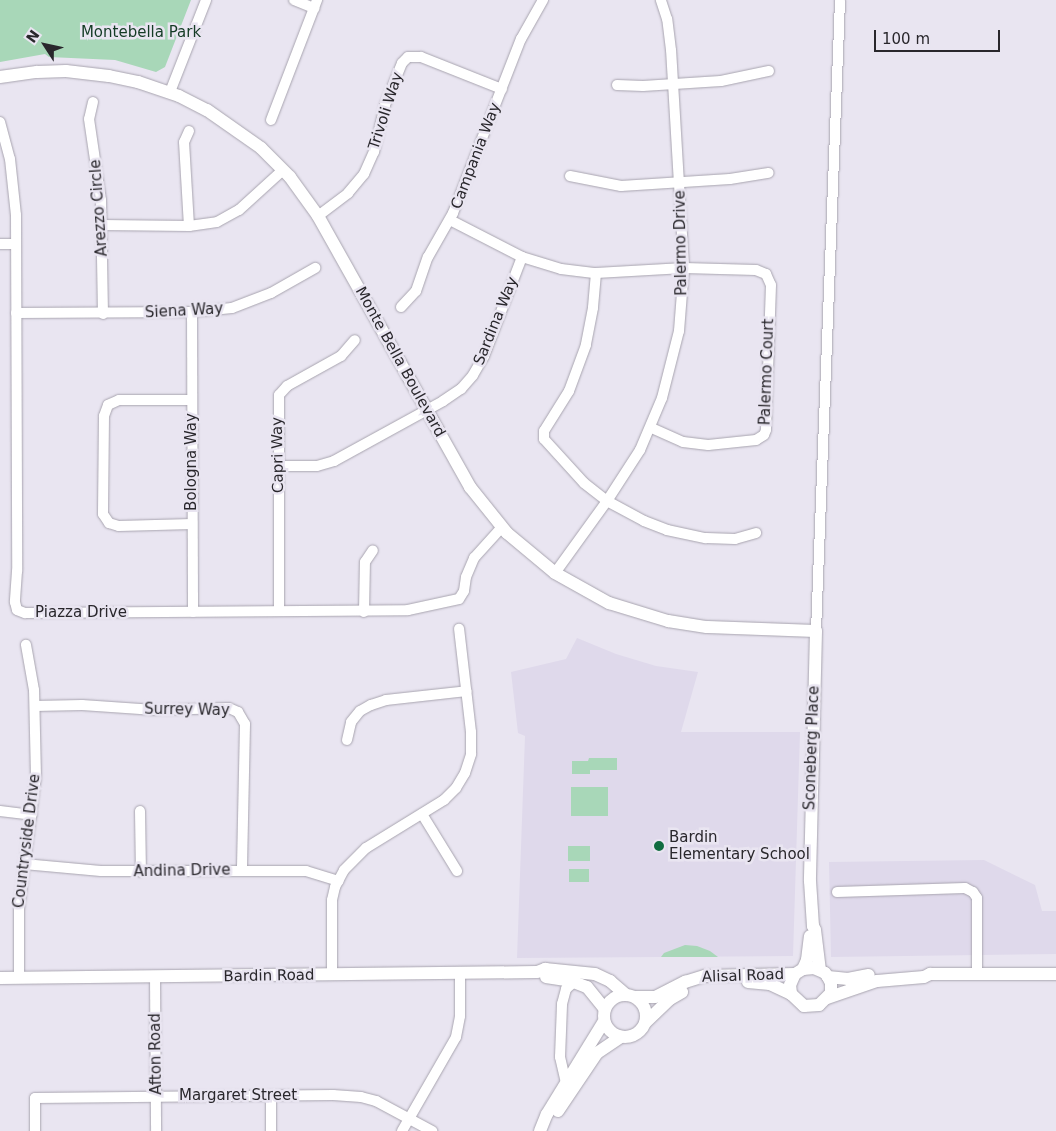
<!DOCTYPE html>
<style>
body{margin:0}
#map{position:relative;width:1056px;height:1131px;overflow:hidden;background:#e9e5f1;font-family:"DejaVu Sans",sans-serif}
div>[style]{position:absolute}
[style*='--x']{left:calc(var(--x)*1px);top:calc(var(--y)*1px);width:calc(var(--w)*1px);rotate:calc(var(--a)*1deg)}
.built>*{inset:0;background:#dfd9eb}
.green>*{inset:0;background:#a8d7b8;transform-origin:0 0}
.roads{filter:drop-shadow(0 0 1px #a8a4af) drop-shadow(0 0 1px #a8a4af)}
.minor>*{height:10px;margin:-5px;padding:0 5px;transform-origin:5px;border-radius:5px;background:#fff}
.tertiary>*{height:12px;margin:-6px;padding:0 6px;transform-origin:6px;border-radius:6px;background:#fff}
.tertiary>.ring{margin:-6px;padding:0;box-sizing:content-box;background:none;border:12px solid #fff;border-radius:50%}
.dots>*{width:14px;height:14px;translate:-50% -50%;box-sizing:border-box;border:2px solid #e9e5f1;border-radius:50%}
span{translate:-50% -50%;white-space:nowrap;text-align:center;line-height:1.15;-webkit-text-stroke:5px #e9e5f1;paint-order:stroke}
.park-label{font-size:15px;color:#143b25}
.street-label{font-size:15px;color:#29272c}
.poi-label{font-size:15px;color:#29272c}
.left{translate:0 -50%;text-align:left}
.north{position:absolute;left:20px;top:20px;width:50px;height:50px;-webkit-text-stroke:4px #e9e5f1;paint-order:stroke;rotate:305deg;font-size:14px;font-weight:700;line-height:20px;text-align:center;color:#29272c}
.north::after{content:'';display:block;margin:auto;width:18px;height:22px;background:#29272c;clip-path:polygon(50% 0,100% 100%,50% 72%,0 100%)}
.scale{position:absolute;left:874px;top:30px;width:126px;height:22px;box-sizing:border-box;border:2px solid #29272c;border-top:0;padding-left:6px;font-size:15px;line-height:18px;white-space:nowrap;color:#29272c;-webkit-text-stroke:4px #e9e5f1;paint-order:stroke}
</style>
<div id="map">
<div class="built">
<i style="clip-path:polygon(577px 638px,616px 654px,656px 666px,698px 672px,681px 732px,800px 732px,793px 956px,517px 958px,525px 736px,518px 733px,511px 672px,566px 659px)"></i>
<i style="clip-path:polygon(984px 860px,1035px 885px,1042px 911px,1056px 911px,1056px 954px,831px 957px,829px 862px)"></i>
</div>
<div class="green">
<i style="clip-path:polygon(0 0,191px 0,165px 67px,156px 72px,115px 60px,49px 57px,45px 54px,0 62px)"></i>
<i style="clip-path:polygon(589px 758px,617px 758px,617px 770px,590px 770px,590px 774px,572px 774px,572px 761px,588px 761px)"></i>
<i style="left:608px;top:787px;width:29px;height:37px;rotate:90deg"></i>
<i style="left:568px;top:846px;width:22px;height:15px"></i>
<i style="left:569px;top:869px;width:20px;height:13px"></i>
<i style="clip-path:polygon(685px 945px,697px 946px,710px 951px,718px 957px,661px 957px,664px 953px)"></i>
</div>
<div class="roads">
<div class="minor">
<i style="--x:294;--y:0;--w:22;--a:22"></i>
<i style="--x:617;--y:85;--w:26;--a:2"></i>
<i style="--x:643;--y:86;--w:78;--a:-3.7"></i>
<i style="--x:721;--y:81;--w:49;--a:-11.8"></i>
<i style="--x:170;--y:92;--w:99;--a:-68.6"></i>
<i style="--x:93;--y:102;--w:17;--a:103"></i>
<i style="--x:89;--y:119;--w:82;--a:81.6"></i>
<i style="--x:101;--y:200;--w:114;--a:89"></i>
<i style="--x:271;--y:120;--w:129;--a:-69"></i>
<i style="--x:0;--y:122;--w:38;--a:75"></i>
<i style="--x:10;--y:159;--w:56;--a:83.9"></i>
<i style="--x:16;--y:215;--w:356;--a:89.8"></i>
<i style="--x:17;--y:571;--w:31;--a:94"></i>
<i style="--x:15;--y:602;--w:8;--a:76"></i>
<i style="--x:17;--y:610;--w:9;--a:21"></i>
<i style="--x:25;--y:613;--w:383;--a:-0.4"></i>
<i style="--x:408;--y:610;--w:52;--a:-12.2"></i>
<i style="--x:459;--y:599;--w:9;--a:-58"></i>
<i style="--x:464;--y:591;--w:14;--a:-82"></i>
<i style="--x:466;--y:577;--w:21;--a:-67"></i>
<i style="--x:474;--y:558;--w:42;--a:-47.9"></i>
<i style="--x:189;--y:131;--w:12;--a:114"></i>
<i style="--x:184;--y:142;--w:84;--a:86.6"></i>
<i style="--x:570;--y:176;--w:52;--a:11.1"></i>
<i style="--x:621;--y:186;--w:109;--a:-3.7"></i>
<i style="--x:730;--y:179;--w:39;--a:-9"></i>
<i style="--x:318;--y:216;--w:38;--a:-37"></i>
<i style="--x:348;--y:193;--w:25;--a:-50"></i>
<i style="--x:364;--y:174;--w:24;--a:-66"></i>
<i style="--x:374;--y:152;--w:48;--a:-76.8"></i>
<i style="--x:385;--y:105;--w:45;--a:-68"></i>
<i style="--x:402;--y:63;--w:8;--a:-45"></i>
<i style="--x:408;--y:57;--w:13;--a:0"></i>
<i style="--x:421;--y:57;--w:87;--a:21.6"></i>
<i style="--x:450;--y:220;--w:81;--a:27.2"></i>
<i style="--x:522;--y:257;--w:41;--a:17.1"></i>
<i style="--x:561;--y:269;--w:35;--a:7"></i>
<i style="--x:596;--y:273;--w:88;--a:-3.3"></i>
<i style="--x:684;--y:268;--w:72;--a:1.6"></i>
<i style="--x:756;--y:270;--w:11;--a:22"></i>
<i style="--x:766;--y:274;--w:12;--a:66"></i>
<i style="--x:771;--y:285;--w:145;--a:92"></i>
<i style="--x:766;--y:430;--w:5;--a:112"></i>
<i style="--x:764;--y:435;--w:9;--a:148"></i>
<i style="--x:756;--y:440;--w:48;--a:174.1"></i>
<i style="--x:708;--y:445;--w:25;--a:-173"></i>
<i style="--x:683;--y:442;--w:35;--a:-156"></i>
<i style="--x:102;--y:225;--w:87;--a:0.7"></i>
<i style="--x:189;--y:226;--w:28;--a:-8"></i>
<i style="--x:217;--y:222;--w:25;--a:-29"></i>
<i style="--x:239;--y:210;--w:59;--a:-42.3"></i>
<i style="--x:0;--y:244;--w:16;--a:0"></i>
<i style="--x:596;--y:273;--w:35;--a:95"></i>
<i style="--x:593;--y:308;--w:38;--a:101"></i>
<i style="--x:586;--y:345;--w:49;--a:110.3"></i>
<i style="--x:569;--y:391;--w:47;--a:122"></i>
<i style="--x:544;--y:431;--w:8;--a:90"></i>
<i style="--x:544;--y:439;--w:59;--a:47.7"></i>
<i style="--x:584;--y:483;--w:29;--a:38"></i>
<i style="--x:607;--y:501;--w:42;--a:28.4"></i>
<i style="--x:644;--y:521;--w:25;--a:21"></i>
<i style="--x:667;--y:530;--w:40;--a:12"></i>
<i style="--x:706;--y:538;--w:29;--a:2"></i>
<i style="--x:735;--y:539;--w:22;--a:-16"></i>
<i style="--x:401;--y:307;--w:22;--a:-47"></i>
<i style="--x:416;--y:291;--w:36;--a:-71"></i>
<i style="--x:428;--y:257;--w:51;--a:-60.4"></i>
<i style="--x:453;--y:213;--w:187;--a:-68.7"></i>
<i style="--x:521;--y:39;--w:45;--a:-60.6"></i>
<i style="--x:192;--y:312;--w:300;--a:89.8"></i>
<i style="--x:16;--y:313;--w:176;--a:-0.3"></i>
<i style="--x:192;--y:312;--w:40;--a:-5.7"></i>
<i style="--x:232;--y:308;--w:42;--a:-21"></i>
<i style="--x:271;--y:293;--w:51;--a:-29.6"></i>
<i style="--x:191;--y:400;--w:72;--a:180"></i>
<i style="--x:119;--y:400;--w:12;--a:156"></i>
<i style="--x:108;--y:405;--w:12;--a:110"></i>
<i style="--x:104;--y:416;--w:98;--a:90.6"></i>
<i style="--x:103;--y:514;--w:11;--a:56"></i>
<i style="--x:109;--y:523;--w:10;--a:17"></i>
<i style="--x:119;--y:526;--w:73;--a:-1.6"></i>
<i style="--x:279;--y:466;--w:38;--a:0"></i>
<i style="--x:317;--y:466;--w:18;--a:-16"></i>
<i style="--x:334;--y:461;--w:124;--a:-28.8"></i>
<i style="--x:443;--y:401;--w:22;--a:-34"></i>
<i style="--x:461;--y:389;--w:18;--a:-49"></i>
<i style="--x:473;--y:375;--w:22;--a:-60"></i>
<i style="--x:484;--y:356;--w:106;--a:-69"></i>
<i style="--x:555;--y:573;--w:89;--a:-54.2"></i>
<i style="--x:607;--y:501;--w:61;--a:-57.1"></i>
<i style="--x:640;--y:450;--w:56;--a:-67.1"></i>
<i style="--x:662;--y:398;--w:69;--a:-75.8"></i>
<i style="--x:679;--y:331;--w:63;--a:-85.5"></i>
<i style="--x:684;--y:268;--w:218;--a:-93.4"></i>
<i style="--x:671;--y:50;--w:31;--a:-97"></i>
<i style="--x:667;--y:19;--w:20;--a:-108"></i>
<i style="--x:279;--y:610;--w:215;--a:-90"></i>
<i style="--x:279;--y:395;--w:12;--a:-48"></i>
<i style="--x:287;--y:386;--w:62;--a:-29.1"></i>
<i style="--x:341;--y:356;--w:21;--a:-49"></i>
<i style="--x:364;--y:612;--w:50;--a:-88.9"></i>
<i style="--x:365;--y:562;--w:14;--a:-56"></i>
<i style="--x:816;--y:631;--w:631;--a:-87.82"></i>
<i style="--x:35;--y:706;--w:47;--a:-1.2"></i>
<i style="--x:82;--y:705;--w:73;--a:3.9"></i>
<i style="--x:155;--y:710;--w:74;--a:-1.5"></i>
<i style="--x:229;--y:708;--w:10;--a:24"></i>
<i style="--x:238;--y:712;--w:14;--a:60"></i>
<i style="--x:245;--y:724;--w:146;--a:91.2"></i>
<i style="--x:347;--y:740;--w:18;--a:-77"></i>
<i style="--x:351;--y:722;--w:14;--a:-51"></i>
<i style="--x:360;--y:711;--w:13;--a:-29"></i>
<i style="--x:371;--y:705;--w:16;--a:-18"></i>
<i style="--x:386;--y:700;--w:81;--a:-6.3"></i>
<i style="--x:0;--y:811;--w:32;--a:7"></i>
<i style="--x:140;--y:811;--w:61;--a:89.1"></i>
<i style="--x:422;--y:814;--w:67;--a:58.4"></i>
<i style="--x:24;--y:864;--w:77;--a:5.2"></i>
<i style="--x:101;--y:871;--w:205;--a:0"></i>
<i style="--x:306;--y:871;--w:34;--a:17"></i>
<i style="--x:837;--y:892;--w:128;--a:-1.8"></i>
<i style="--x:965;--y:888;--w:9;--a:27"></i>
<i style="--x:973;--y:892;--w:7;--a:56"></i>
<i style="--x:977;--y:898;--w:76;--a:90"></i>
<i style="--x:332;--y:975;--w:75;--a:-90"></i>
<i style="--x:332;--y:900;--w:13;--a:-77"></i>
<i style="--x:335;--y:887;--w:19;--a:-62"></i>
<i style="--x:344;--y:870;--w:31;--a:-45"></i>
<i style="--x:366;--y:848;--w:92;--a:-31.6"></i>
<i style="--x:444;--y:800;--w:17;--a:-45"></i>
<i style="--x:456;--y:788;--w:17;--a:-59"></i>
<i style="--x:465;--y:773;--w:20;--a:-72"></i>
<i style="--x:471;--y:754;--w:22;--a:-90"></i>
<i style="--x:471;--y:732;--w:104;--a:-96.6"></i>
<i style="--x:155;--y:977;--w:154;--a:89.6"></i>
<i style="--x:19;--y:978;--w:69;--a:-90"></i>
<i style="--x:19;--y:909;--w:133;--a:-82.7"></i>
<i style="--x:36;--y:777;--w:87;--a:-91.3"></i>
<i style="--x:34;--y:690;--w:46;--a:-100.1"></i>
<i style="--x:566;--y:1083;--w:27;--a:-103"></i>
<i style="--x:560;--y:1057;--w:53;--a:-87.8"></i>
<i style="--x:562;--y:1004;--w:16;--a:-75"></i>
<i style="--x:566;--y:989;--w:11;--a:-41"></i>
<i style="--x:35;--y:1131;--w:33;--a:-90"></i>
<i style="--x:35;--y:1098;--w:298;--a:-0.6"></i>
<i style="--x:333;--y:1095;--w:28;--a:4"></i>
<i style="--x:361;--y:1097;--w:16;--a:15"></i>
<i style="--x:376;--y:1101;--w:64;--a:28.2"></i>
<i style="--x:271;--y:1131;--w:35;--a:-90"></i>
<i style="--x:402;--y:1131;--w:108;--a:-60.1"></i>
<i style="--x:456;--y:1037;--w:21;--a:-79"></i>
<i style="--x:460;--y:1016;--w:43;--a:-90"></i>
</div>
<div class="tertiary">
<i style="--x:0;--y:77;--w:37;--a:-8"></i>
<i style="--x:37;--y:72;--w:29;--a:-2"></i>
<i style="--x:66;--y:71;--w:43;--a:6.6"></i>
<i style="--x:109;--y:76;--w:30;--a:12"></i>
<i style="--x:138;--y:82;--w:43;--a:18.9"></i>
<i style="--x:179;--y:96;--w:31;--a:27"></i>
<i style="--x:207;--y:110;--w:66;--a:35.1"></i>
<i style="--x:261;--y:148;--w:41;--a:45"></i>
<i style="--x:290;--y:177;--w:48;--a:54.3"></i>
<i style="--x:318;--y:216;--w:311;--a:60.7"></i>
<i style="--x:470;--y:487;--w:59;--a:51.2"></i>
<i style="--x:507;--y:533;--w:62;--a:39.8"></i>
<i style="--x:555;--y:573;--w:62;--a:29.1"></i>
<i style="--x:609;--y:603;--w:62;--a:17"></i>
<i style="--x:668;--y:621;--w:39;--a:9"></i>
<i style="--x:707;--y:627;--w:109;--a:2.1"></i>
<i style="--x:816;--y:631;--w:250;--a:91.4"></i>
<i style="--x:810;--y:881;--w:45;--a:86.2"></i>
<i style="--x:813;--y:926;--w:4;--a:63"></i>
<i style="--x:815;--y:930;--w:39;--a:83"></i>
<i style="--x:803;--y:969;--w:10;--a:-66"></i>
<i style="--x:807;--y:960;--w:24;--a:-83"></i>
<i style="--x:546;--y:977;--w:25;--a:9"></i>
<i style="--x:571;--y:981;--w:17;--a:21"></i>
<i style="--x:587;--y:987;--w:27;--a:51"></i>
<i style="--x:828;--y:977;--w:20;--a:6"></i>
<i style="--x:848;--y:979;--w:21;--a:-11"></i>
<i style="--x:0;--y:978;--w:537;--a:-0.64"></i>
<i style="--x:537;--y:972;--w:9;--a:-21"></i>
<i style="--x:545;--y:969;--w:50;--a:5.7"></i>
<i style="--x:595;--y:974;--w:17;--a:25"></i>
<i style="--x:610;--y:981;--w:20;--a:41"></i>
<i style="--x:748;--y:982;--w:22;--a:5"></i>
<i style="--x:770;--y:984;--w:23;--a:25"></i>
<i class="ring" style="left:604px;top:995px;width:30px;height:30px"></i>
<i style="--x:636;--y:997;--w:19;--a:0"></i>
<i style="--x:655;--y:997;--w:34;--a:-27"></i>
<i style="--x:685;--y:982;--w:21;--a:-17"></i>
<i style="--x:705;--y:976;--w:90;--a:-1.3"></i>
<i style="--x:795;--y:974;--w:9;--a:-32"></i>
<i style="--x:803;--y:969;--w:11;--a:-5"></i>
<i style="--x:814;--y:968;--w:12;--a:24"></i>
<i style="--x:825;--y:973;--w:5;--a:53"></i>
<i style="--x:828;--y:977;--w:7;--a:63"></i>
<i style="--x:831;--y:983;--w:10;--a:90"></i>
<i style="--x:831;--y:993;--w:17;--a:135"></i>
<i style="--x:819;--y:1005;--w:15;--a:176"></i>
<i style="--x:804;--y:1006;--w:18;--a:-137"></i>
<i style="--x:791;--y:994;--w:9;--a:-96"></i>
<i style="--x:790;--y:985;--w:12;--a:-66"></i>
<i style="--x:827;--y:998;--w:53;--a:-18.8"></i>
<i style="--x:877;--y:981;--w:47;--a:-4.9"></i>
<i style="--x:924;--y:977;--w:7;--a:-27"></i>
<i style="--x:930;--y:974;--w:126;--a:0"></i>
<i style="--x:646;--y:1022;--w:33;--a:-44"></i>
<i style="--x:670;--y:999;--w:14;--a:-30"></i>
<i style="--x:558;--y:1111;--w:70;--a:-56.1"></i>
<i style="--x:597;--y:1053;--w:29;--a:-34"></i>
<i style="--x:540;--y:1131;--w:18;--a:-68"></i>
<i style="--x:547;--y:1114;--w:107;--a:-58.4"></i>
</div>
</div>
<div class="dots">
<i style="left:659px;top:846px;background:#106c40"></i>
</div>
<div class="park-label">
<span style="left:141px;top:33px">Montebella Park</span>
</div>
<div class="street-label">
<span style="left:386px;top:111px;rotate:-72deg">Trivoli Way</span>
<span style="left:476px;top:156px;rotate:-69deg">Campania Way</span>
<span style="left:99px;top:208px;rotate:-94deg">Arezzo Circle</span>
<span style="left:681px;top:243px;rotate:-91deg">Palermo Drive</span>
<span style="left:184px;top:311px;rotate:-3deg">Siena Way</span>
<span style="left:496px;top:321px;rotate:-68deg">Sardina Way</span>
<span style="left:400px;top:362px;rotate:61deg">Monte Bella Boulevard</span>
<span style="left:767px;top:372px;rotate:-88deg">Palermo Court</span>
<span style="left:278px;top:455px;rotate:-91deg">Capri Way</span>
<span style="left:192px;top:462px;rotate:-90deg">Bologna Way</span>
<span style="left:81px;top:613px">Piazza Drive</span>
<span style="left:187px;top:710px;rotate:1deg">Surrey Way</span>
<span style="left:812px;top:748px;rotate:-88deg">Sconeberg Place</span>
<span style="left:27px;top:841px;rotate:-83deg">Countryside Drive</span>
<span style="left:182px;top:871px;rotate:-1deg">Andina Drive</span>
<span style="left:269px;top:976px;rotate:-1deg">Bardin Road</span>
<span style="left:743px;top:976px;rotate:-2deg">Alisal Road</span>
<span style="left:156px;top:1054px;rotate:-91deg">Afton Road</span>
<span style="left:238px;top:1096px">Margaret Street</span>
</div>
<div class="poi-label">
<span class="left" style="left:669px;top:846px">Bardin<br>Elementary School</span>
</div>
<div class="north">N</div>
<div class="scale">100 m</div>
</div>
